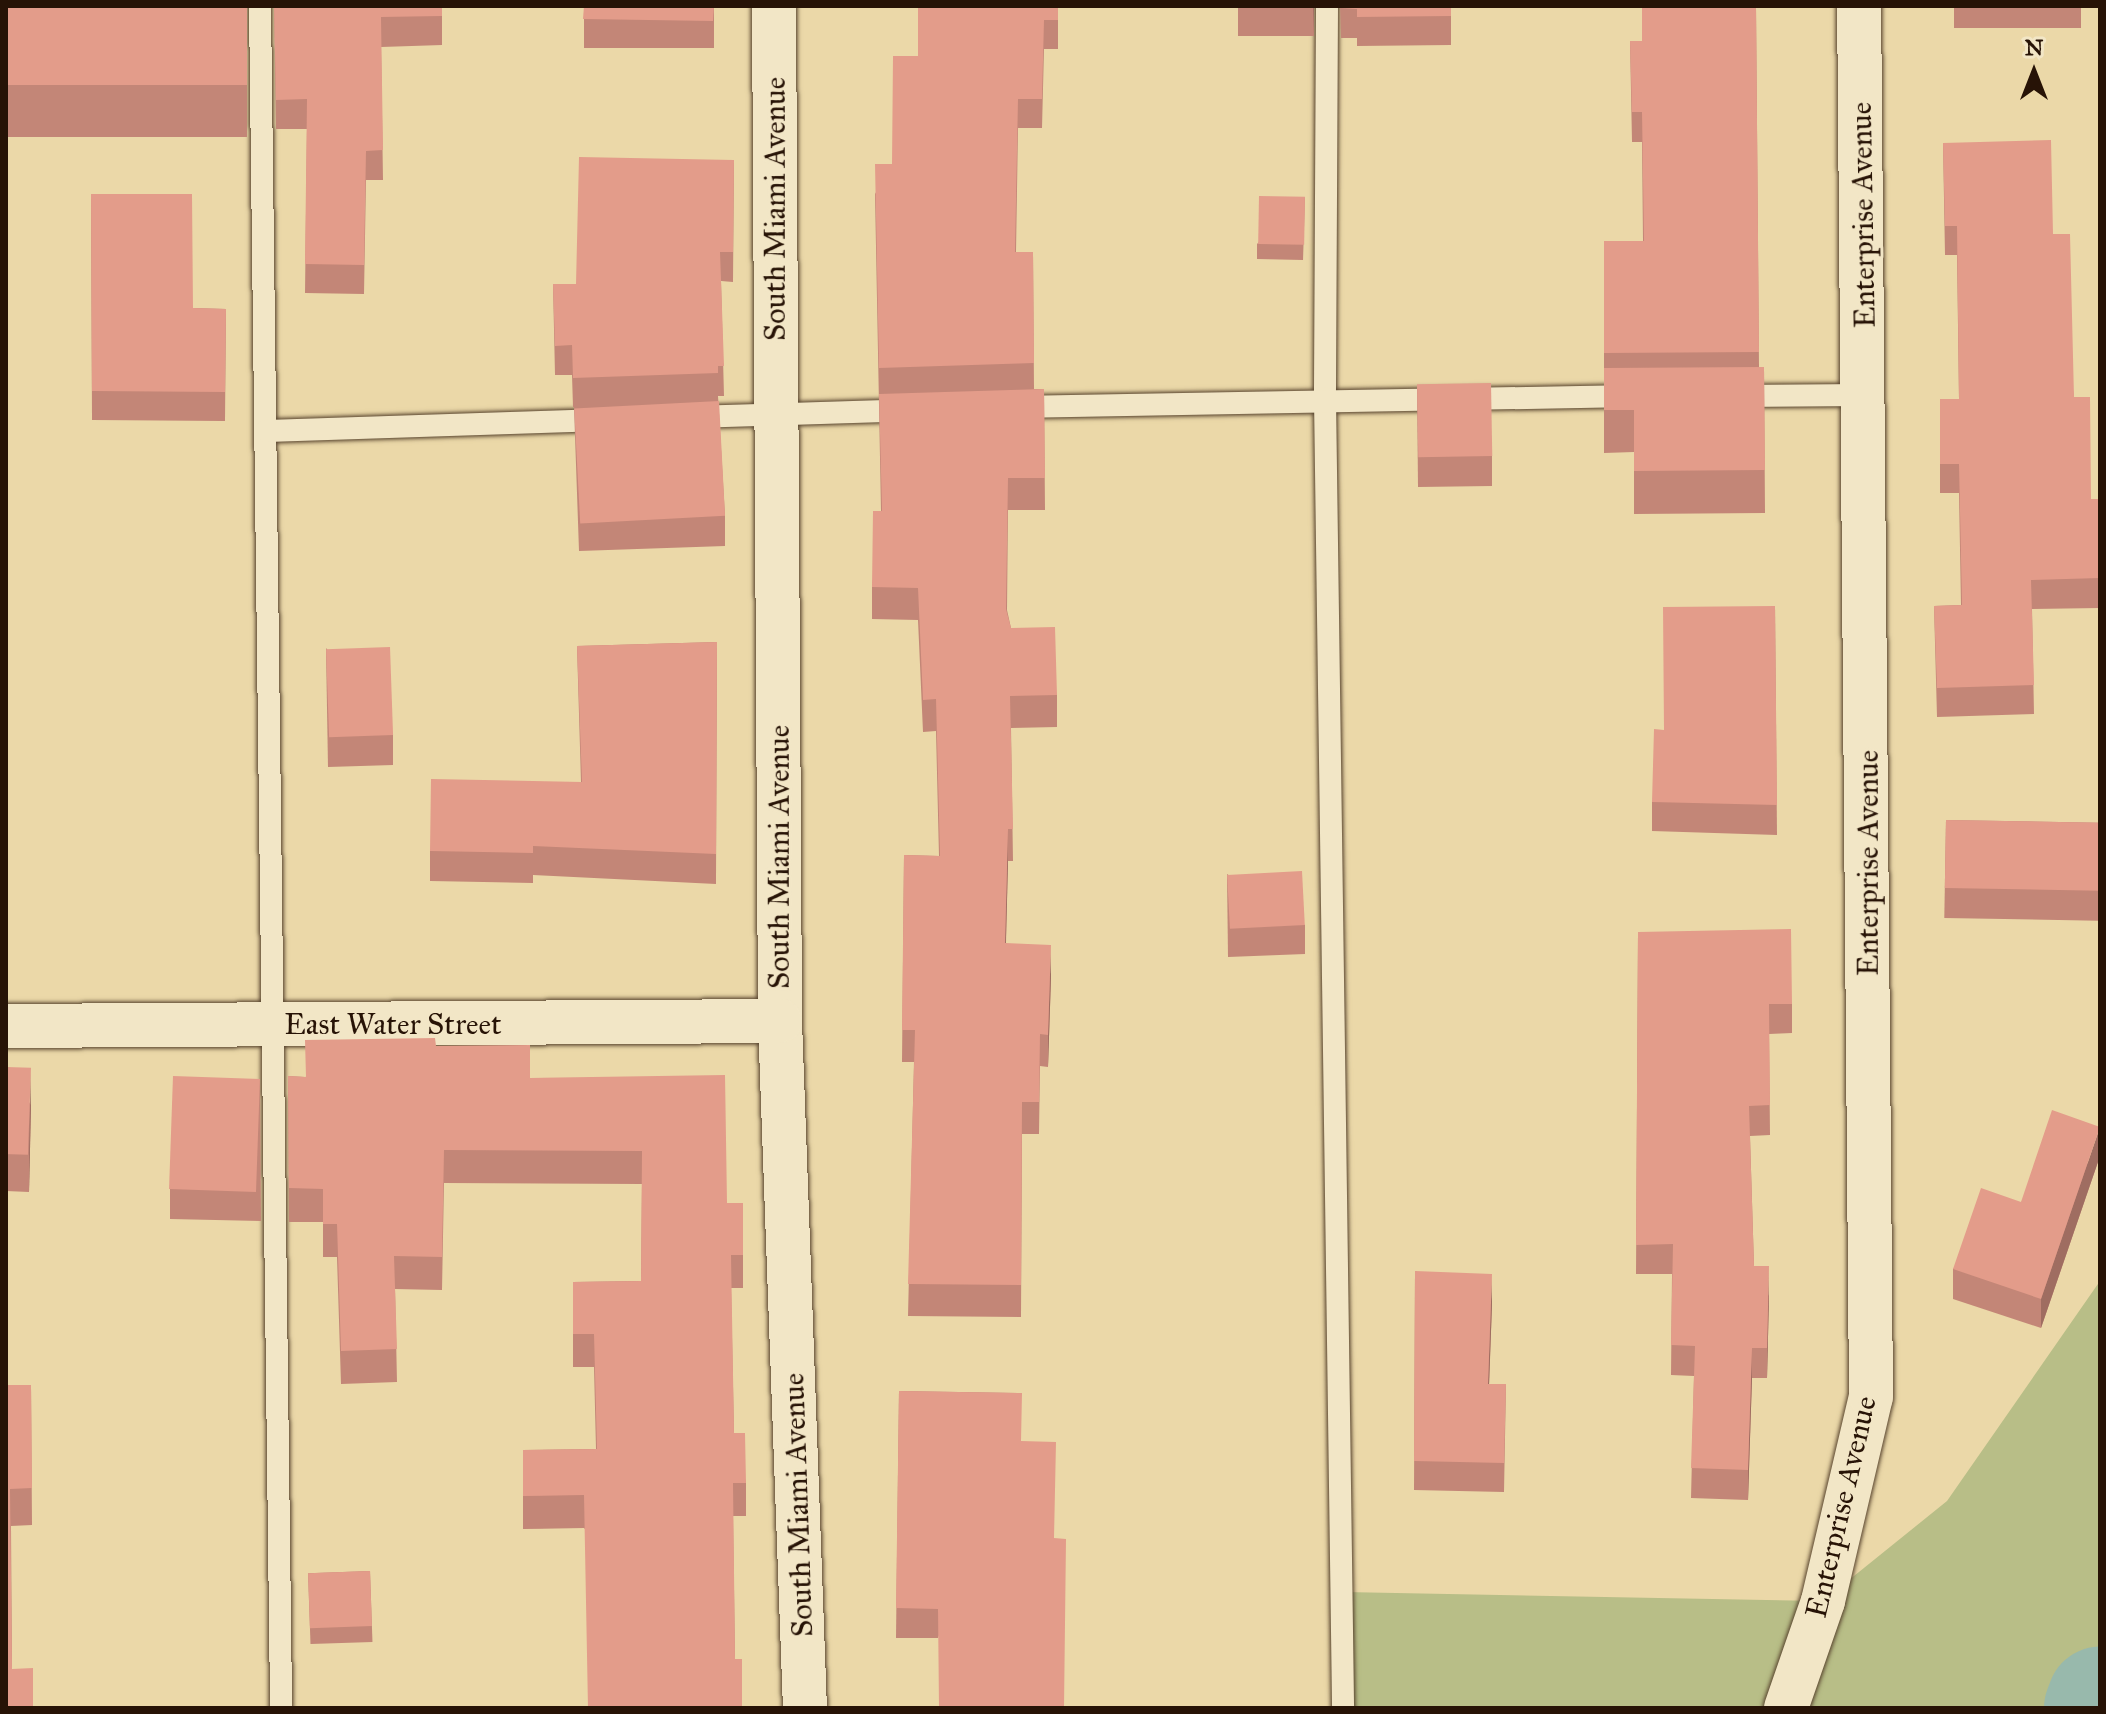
<!DOCTYPE html>
<style>
body{margin:0}
#map{position:relative;width:2106px;height:1714px;overflow:hidden;background:#ebd8a8;font-family:"IM FELL Great Primer",serif}
div>[style]{position:absolute}
[style*='--x']{left:calc(var(--x)*1px);top:calc(var(--y)*1px);width:calc(var(--w)*1px);rotate:calc(var(--a)*1deg)}
.green>*{inset:0;background:#b8be87}
.river>*{height:106px;margin:-53px;padding:0 53px;transform-origin:53px;border-radius:53px;background:#98b9ac}
.roads{filter:drop-shadow(0 0 2px #58442e) drop-shadow(0 0 2px #58442e)}
.lane>*{height:22px;margin:-11px;padding:0 11px;transform-origin:11px;border-radius:11px;background:#f2e6c6}
.street>*{height:44px;margin:-22px;padding:0 22px;transform-origin:22px;border-radius:22px;background:#f2e6c6}
.wall>*{inset:0;background:#c38677;transform-origin:0 0}
.shaded-wall>*{inset:0;background:#9f6d61}
.building>*{inset:0;background:#e39c8a;transform-origin:0 0}
span{translate:-50% -50%;white-space:nowrap;text-align:center;line-height:1.15;-webkit-text-stroke:6px #f2e6c6;paint-order:stroke}
.street-label{font-size:30px;color:#271306}
.frame{position:absolute;inset:0;border:8px solid #271306;pointer-events:none}
.north{position:absolute;left:1994px;top:32px;width:80px;height:80px;-webkit-text-stroke:6px #f2e6c6;paint-order:stroke;rotate:0deg;font-size:22px;font-weight:700;line-height:32px;text-align:center;color:#271306}
.north::after{content:'';display:block;margin:auto;width:28px;height:36px;background:#271306;clip-path:polygon(50% 0,100% 100%,50% 72%,0 100%)}
</style>
<div id="map">
<div class="green">
<i style="clip-path:polygon(2100px 1281px,2100px 1708px,1344px 1708px,1344px 1592px,1823px 1601px,1947px 1501px)"></i>
</div>
<div class="river">
<i style="--x:2097;--y:1708;--w:9;--a:-69"></i>
</div>
<div class="roads">
<div class="lane">
<i style="--x:260;--y:6;--w:1702;--a:89.29"></i>
<i style="--x:1327;--y:6;--w:392;--a:90.3"></i>
<i style="--x:1325;--y:398;--w:1310;--a:89.21"></i>
<i style="--x:1736;--y:396;--w:130;--a:-0.4"></i>
<i style="--x:1016;--y:407;--w:617;--a:-1.02"></i>
<i style="--x:692;--y:417;--w:217;--a:-1.8"></i>
<i style="--x:267;--y:431;--w:335;--a:-1.9"></i>
</div>
<div class="street">
<i style="--x:774;--y:6;--w:1015;--a:89.66"></i>
<i style="--x:780;--y:1021;--w:687;--a:87.92"></i>
<i style="--x:6;--y:1026;--w:774;--a:-0.37"></i>
<i style="--x:1786;--y:1708;--w:113;--a:-70.9"></i>
<i style="--x:1823;--y:1601;--w:210;--a:-76.8"></i>
<i style="--x:1871;--y:1397;--w:1391;--a:-90.49"></i>
</div>
</div>
<div class="wall">
<i style="left:6px;top:6px;width:241px;height:131px"></i>
<i style="clip-path:polygon(274px 6px,442px 6px,442px 45px,381px 47px,383px 180px,366px 180px,364px 294px,305px 293px,307px 129px,276px 129px)"></i>
<i style="left:584px;top:6px;width:130px;height:42px"></i>
<i style="clip-path:polygon(1058px 6px,1058px 49px,1044px 49px,1042px 128px,1018px 128px,1016px 252px,1033px 252px,1034px 389px,1044px 389px,1045px 510px,1008px 510px,1007px 610px,1011px 628px,1057px 695px,1057px 727px,1011px 728px,1013px 861px,1008px 861px,1006px 943px,1051px 977px,1048px 1067px,1040px 1066px,1039px 1134px,1022px 1134px,1021px 1317px,908px 1316px,914px 1062px,902px 1062px,904px 855px,939px 856px,936px 731px,923px 732px,918px 620px,872px 619px,872px 587px,881px 511px,875px 194px,892px 164px,918px 56px)"></i>
<i style="left:1238px;top:6px;width:76px;height:30px"></i>
<i style="clip-path:polygon(1340px 6px,1451px 6px,1451px 45px,1357px 46px,1357px 38px,1341px 38px)"></i>
<i style="clip-path:polygon(1756px 6px,1759px 367px,1764px 367px,1765px 513px,1634px 514px,1634px 452px,1604px 453px,1604px 241px,1643px 241px,1642px 142px,1632px 142px,1630px 41px,1642px 41px)"></i>
<i style="left:1954px;top:6px;width:127px;height:22px"></i>
<i style="clip-path:polygon(1943px 143px,2053px 234px,2074px 397px,2091px 499px,2100px 499px,2100px 608px,2032px 609px,2034px 714px,1937px 717px,1934px 606px,1961px 605px,1959px 493px,1940px 493px,1940px 399px,1959px 399px,1957px 255px,1945px 255px)"></i>
<i style="clip-path:polygon(734px 160px,733px 282px,721px 281px,724px 396px,718px 396px,725px 516px,725px 546px,579px 551px,574px 407px,573px 407px,572px 375px,555px 375px,553px 284px,576px 284px)"></i>
<i style="clip-path:polygon(91px 194px,193px 308px,226px 309px,225px 421px,92px 420px)"></i>
<i style="clip-path:polygon(1305px 197px,1303px 260px,1257px 259px,1257px 244px)"></i>
<i style="clip-path:polygon(1417px 385px,1492px 456px,1492px 486px,1418px 487px)"></i>
<i style="clip-path:polygon(1775px 606px,1777px 835px,1652px 831px,1652px 802px)"></i>
<i style="clip-path:polygon(717px 642px,716px 884px,533px 875px,533px 883px,430px 881px,430px 851px,581px 782px,577px 646px)"></i>
<i style="clip-path:polygon(326px 648px,393px 735px,393px 765px,328px 767px)"></i>
<i style="left:1946px;top:820px;width:154px;height:98px;rotate:1deg"></i>
<i style="clip-path:polygon(1227px 874px,1305px 925px,1305px 954px,1228px 957px)"></i>
<i style="clip-path:polygon(1638px 932px,1792px 1004px,1792px 1033px,1769px 1034px,1770px 1135px,1750px 1136px,1754px 1266px,1769px 1296px,1767px 1378px,1752px 1378px,1748px 1500px,1691px 1498px,1694px 1376px,1671px 1375px,1672px 1274px,1636px 1274px)"></i>
<i style="clip-path:polygon(436px 1046px,530px 1078px,727px 1203px,743px 1203px,743px 1288px,731px 1288px,734px 1433px,746px 1483px,746px 1516px,733px 1516px,735px 1659px,742px 1708px,584px 1528px,523px 1529px,523px 1450px,596px 1449px,594px 1367px,573px 1367px,573px 1282px,641px 1281px,642px 1184px,444px 1183px,442px 1290px,395px 1289px,397px 1382px,341px 1384px,337px 1257px,323px 1257px,323px 1222px,289px 1222px,288px 1076px,305px 1077px)"></i>
<i style="clip-path:polygon(6px 1067px,31px 1105px,29px 1192px,6px 1191px)"></i>
<i style="clip-path:polygon(260px 1079px,261px 1221px,170px 1219px,170px 1189px)"></i>
<i style="clip-path:polygon(2100px 1156px,2041px 1328px,1953px 1299px,1953px 1269px,2021px 1202px)"></i>
<i style="clip-path:polygon(1415px 1271px,1492px 1304px,1489px 1384px,1506px 1384px,1504px 1492px,1414px 1490px)"></i>
<i style="clip-path:polygon(6px 1385px,31px 1385px,32px 1525px,11px 1526px,12px 1669px,6px 1708px)"></i>
<i style="clip-path:polygon(899px 1391px,1022px 1393px,938px 1638px,896px 1638px)"></i>
<i style="left:370px;top:1571px;width:71px;height:62px;rotate:88deg"></i>
</div>
<div class="shaded-wall">
<i style="clip-path:polygon(1313px 6px,1314px 6px,1313px 37px)"></i>
<i style="clip-path:polygon(1008px 829px,1008px 861px,1005px 975px,1005px 943px)"></i>
<i style="clip-path:polygon(1051px 945px,1051px 977px,1048px 1067px,1048px 1035px)"></i>
<i style="clip-path:polygon(31px 1068px,31px 1105px,29px 1192px,29px 1154px)"></i>
<i style="clip-path:polygon(2100px 1127px,2100px 1156px,2041px 1328px,2041px 1299px)"></i>
<i style="clip-path:polygon(1769px 1266px,1769px 1296px,1767px 1378px,1767px 1348px)"></i>
<i style="clip-path:polygon(1492px 1274px,1492px 1304px,1488px 1414px,1488px 1384px)"></i>
<i style="clip-path:polygon(1752px 1348px,1752px 1378px,1748px 1500px,1748px 1470px)"></i>
</div>
<div class="building">
<i style="left:6px;top:6px;width:241px;height:79px"></i>
<i style="clip-path:polygon(274px 6px,442px 6px,442px 16px,381px 17px,383px 150px,366px 151px,364px 265px,305px 264px,307px 99px,276px 100px)"></i>
<i style="clip-path:polygon(584px 6px,714px 6px,713px 21px,583px 19px)"></i>
<i style="clip-path:polygon(918px 6px,1058px 6px,1058px 20px,1044px 20px,1042px 99px,1018px 99px,1015px 252px,1033px 252px,1034px 363px,879px 368px,875px 164px,892px 164px,893px 56px,918px 56px)"></i>
<i style="clip-path:polygon(1242px 6px,1313px 6px,1313px 8px)"></i>
<i style="clip-path:polygon(1341px 6px,1451px 6px,1451px 16px,1357px 17px,1357px 9px,1341px 8px)"></i>
<i style="clip-path:polygon(1642px 6px,1756px 6px,1759px 352px,1604px 353px,1604px 241px,1644px 241px,1642px 112px,1632px 112px,1630px 41px,1642px 41px)"></i>
<i style="clip-path:polygon(2051px 140px,2053px 234px,2070px 234px,2074px 397px,2090px 397px,2091px 499px,2100px 499px,2100px 578px,2031px 580px,2034px 685px,1937px 688px,1934px 606px,1962px 605px,1959px 464px,1940px 464px,1940px 399px,1959px 399px,1957px 226px,1945px 226px,1943px 143px)"></i>
<i style="clip-path:polygon(579px 157px,734px 160px,733px 252px,720px 252px,724px 366px,718px 366px,718px 373px,573px 378px,572px 345px,555px 346px,553px 284px,576px 284px)"></i>
<i style="clip-path:polygon(91px 194px,192px 194px,193px 308px,226px 309px,225px 392px,92px 391px)"></i>
<i style="left:1259px;top:196px;width:46px;height:48px;rotate:1deg"></i>
<i style="clip-path:polygon(1764px 367px,1765px 470px,1634px 471px,1634px 410px,1604px 410px,1604px 368px)"></i>
<i style="left:1491px;top:383px;width:73px;height:74px;rotate:89deg"></i>
<i style="clip-path:polygon(1044px 389px,1045px 478px,1008px 478px,1006px 609px,1011px 628px,1055px 627px,1057px 695px,1010px 696px,1013px 829px,1008px 829px,1005px 943px,1051px 945px,1048px 1035px,1040px 1034px,1039px 1102px,1022px 1102px,1021px 1285px,908px 1284px,915px 1030px,902px 1030px,904px 855px,940px 856px,936px 699px,923px 700px,918px 588px,872px 587px,873px 511px,882px 511px,879px 394px)"></i>
<i style="left:719px;top:401px;width:115px;height:145px;rotate:87deg"></i>
<i style="clip-path:polygon(1775px 606px,1777px 805px,1652px 802px,1654px 729px,1664px 730px,1663px 607px)"></i>
<i style="clip-path:polygon(717px 642px,716px 854px,533px 846px,533px 853px,430px 851px,431px 779px,582px 782px,577px 646px)"></i>
<i style="left:390px;top:647px;width:88px;height:64px;rotate:88deg"></i>
<i style="left:1946px;top:820px;width:154px;height:68px;rotate:1deg"></i>
<i style="left:1302px;top:871px;width:54px;height:75px;rotate:87deg"></i>
<i style="clip-path:polygon(1791px 929px,1792px 1004px,1769px 1004px,1770px 1105px,1749px 1106px,1754px 1266px,1769px 1266px,1767px 1348px,1752px 1348px,1748px 1470px,1691px 1468px,1695px 1346px,1671px 1345px,1673px 1244px,1636px 1245px,1638px 932px)"></i>
<i style="clip-path:polygon(435px 1038px,436px 1046px,530px 1045px,530px 1078px,725px 1075px,727px 1203px,743px 1203px,743px 1255px,731px 1255px,734px 1433px,745px 1433px,746px 1483px,733px 1483px,735px 1659px,742px 1659px,742px 1708px,588px 1708px,584px 1495px,523px 1496px,523px 1450px,597px 1449px,594px 1334px,573px 1334px,573px 1282px,641px 1281px,642px 1151px,444px 1150px,442px 1257px,394px 1256px,397px 1349px,341px 1351px,337px 1224px,323px 1224px,323px 1189px,289px 1188px,288px 1076px,306px 1077px,305px 1040px)"></i>
<i style="left:6px;top:1067px;width:25px;height:87px;rotate:2deg"></i>
<i style="left:173px;top:1076px;width:87px;height:113px;rotate:2deg"></i>
<i style="clip-path:polygon(2052px 1110px,2100px 1127px,2041px 1299px,1953px 1269px,1981px 1188px,2021px 1202px)"></i>
<i style="clip-path:polygon(1415px 1271px,1492px 1274px,1488px 1384px,1506px 1384px,1504px 1463px,1414px 1461px)"></i>
<i style="clip-path:polygon(6px 1385px,31px 1385px,32px 1488px,10px 1489px,12px 1669px,33px 1668px,33px 1708px,6px 1708px)"></i>
<i style="clip-path:polygon(899px 1391px,1022px 1393px,1021px 1441px,1056px 1442px,1054px 1538px,1066px 1539px,1064px 1708px,939px 1708px,938px 1609px,896px 1608px)"></i>
<i style="left:370px;top:1571px;width:55px;height:62px;rotate:88deg"></i>
</div>
<div class="street-label">
<span style="left:775px;top:209px;rotate:-90deg">South Miami Avenue</span>
<span style="left:1863px;top:215px;rotate:-91deg">Enterprise Avenue</span>
<span style="left:779px;top:857px;rotate:-90deg">South Miami Avenue</span>
<span style="left:1868px;top:863px;rotate:-90deg">Enterprise Avenue</span>
<span style="left:393px;top:1024px">East Water Street</span>
<span style="left:798px;top:1505px;rotate:-92deg">South Miami Avenue</span>
<span style="left:1841px;top:1507px;rotate:-77deg">Enterprise Avenue</span>
</div>
<div class="frame"></div>
<div class="north">N</div>
</div>
